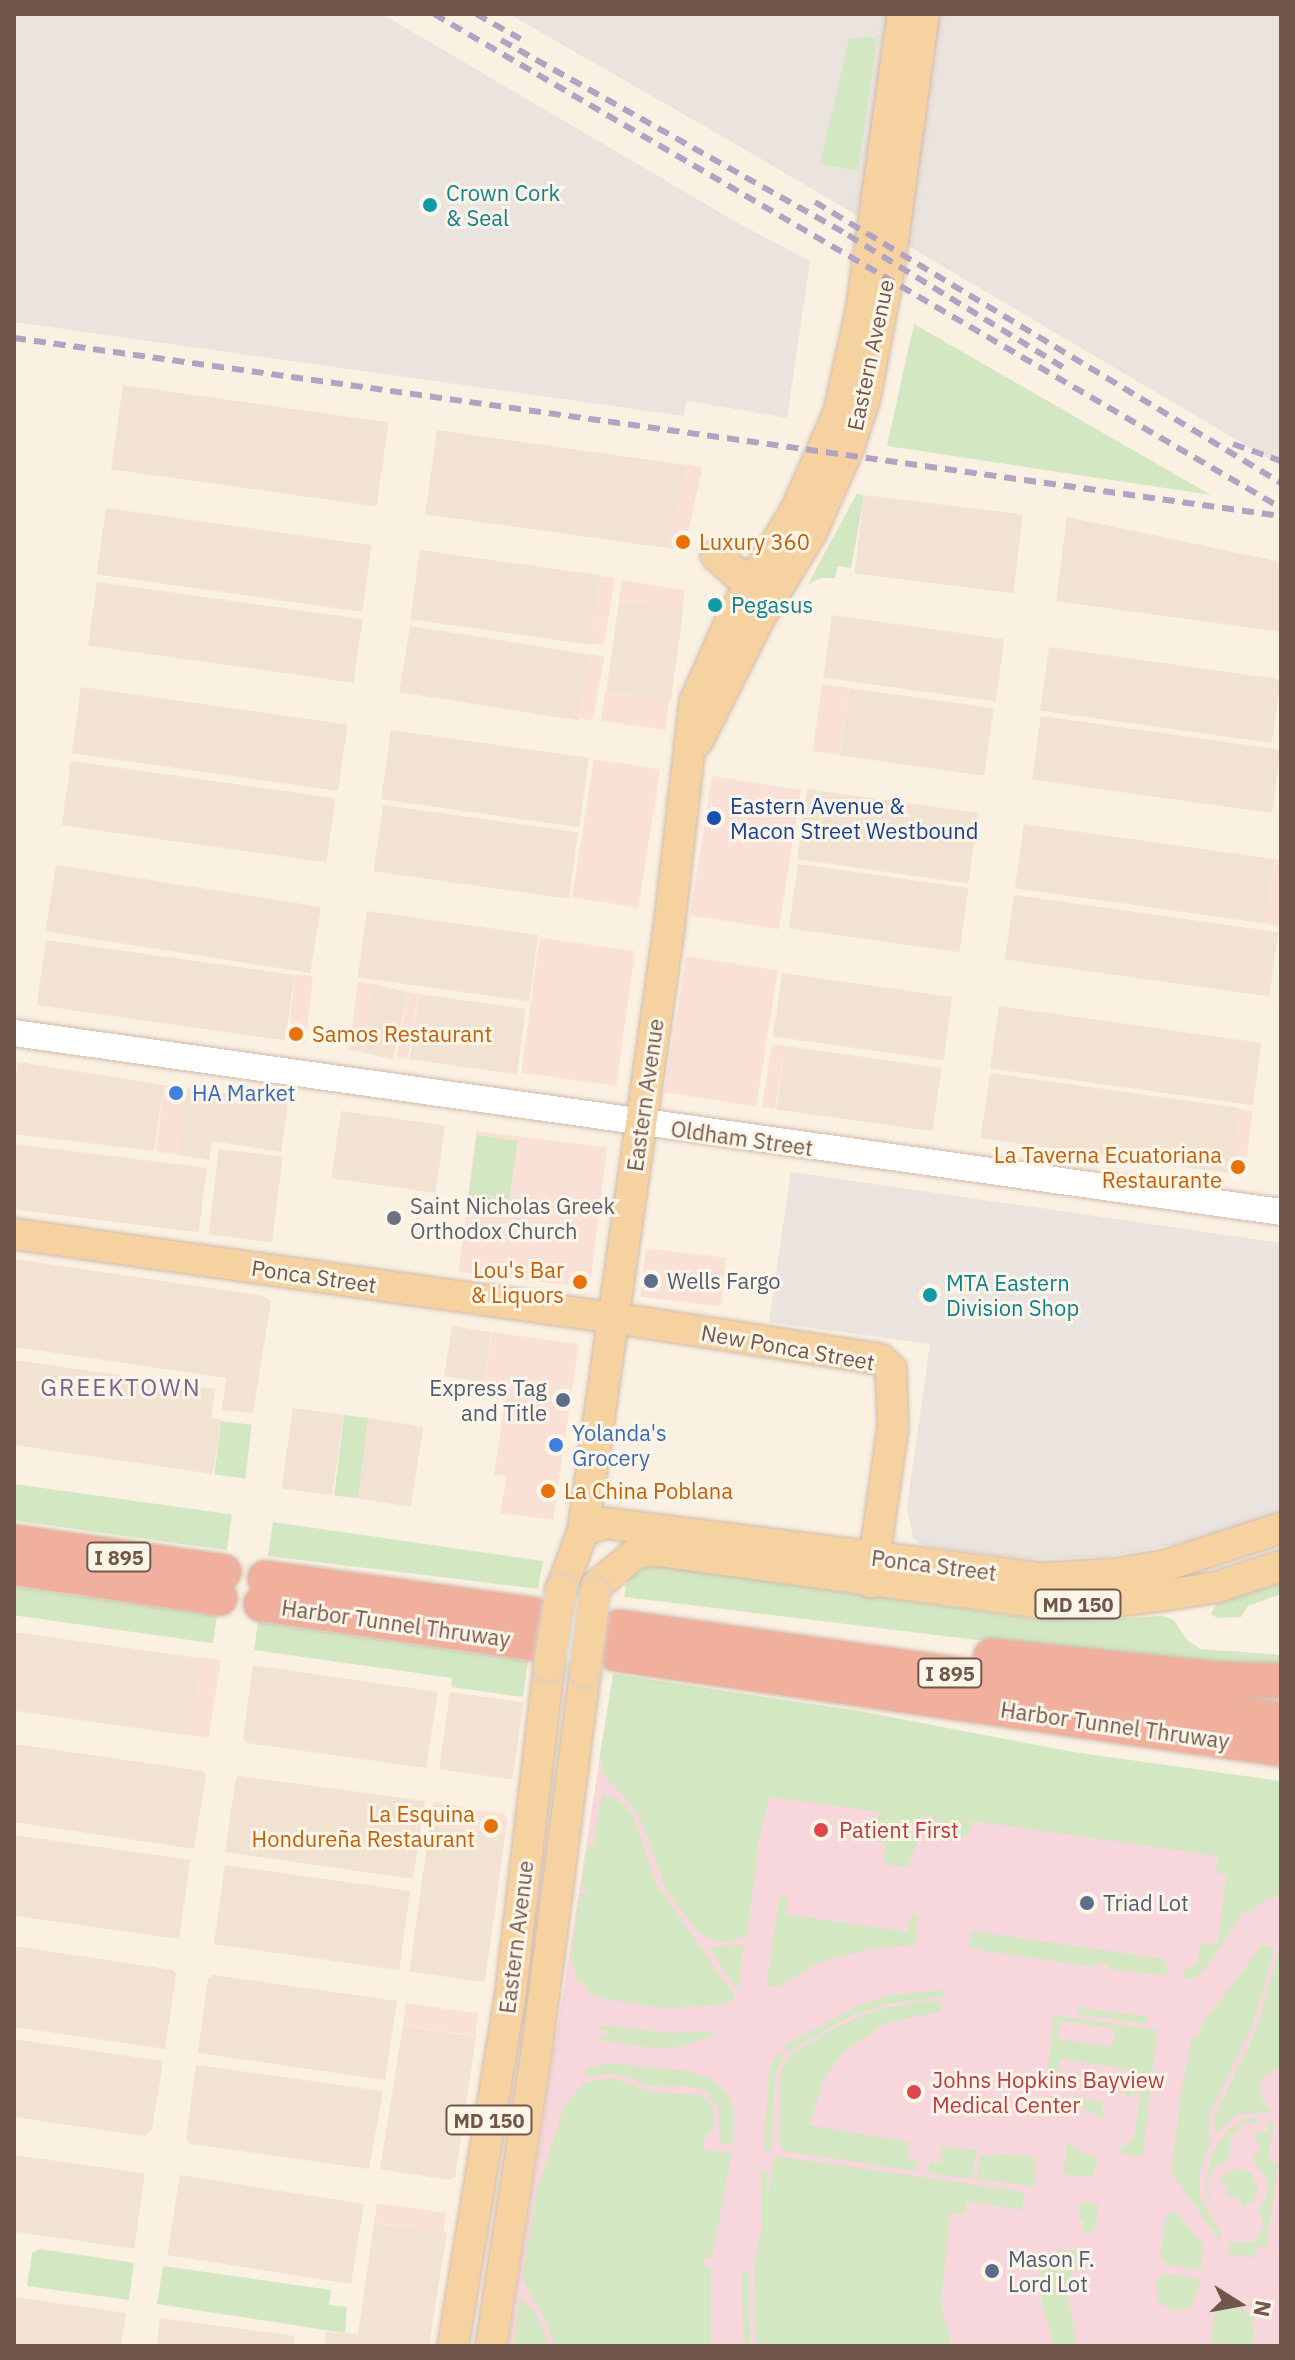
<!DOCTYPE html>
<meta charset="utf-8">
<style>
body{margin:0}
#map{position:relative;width:1295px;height:2360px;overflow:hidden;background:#faf1e3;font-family:"IBM Plex Sans",sans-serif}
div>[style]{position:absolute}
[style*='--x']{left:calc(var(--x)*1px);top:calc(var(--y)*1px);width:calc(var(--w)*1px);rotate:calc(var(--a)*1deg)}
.residential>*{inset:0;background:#f2e2d2;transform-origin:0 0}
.commercial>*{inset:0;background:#fae1d8;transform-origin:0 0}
.industrial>*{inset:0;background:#eae3de}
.medical>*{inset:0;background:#f8d7dc}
.green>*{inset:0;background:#d3e7c3;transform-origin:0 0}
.roads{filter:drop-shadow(0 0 2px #d0baab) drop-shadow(0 0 2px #d0baab)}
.secondary>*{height:26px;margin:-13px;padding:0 13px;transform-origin:13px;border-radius:13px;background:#fff}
.primary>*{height:30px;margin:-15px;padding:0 15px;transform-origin:15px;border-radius:15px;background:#f5d2a0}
.highway>*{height:34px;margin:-17px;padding:0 17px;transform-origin:17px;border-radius:17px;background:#f1b09e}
.rail>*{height:6px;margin-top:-3px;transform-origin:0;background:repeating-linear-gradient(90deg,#b3a3c3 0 12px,transparent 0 20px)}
.bridges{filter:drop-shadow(0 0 2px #d7d0cd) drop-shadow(0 0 2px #d7d0cd)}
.primary-bridge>*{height:30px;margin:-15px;padding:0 15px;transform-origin:15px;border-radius:15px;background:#f5d2a0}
.dots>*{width:22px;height:22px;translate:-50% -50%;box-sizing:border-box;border:4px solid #fef5e9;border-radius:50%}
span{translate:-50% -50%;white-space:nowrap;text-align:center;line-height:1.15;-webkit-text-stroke:6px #fef5e9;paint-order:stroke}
.shield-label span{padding:2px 6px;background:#fef5e9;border:2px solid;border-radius:6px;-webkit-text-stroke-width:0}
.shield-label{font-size:20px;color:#71574b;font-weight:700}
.culture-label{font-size:22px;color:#0d838f}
.left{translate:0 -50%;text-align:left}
.street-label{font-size:22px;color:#71574b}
.food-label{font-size:22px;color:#c56008}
.right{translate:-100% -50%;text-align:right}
.transit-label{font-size:22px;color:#164399}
.shop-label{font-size:22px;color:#366cbe}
.worship-label{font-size:22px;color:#5b616d}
.service-label{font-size:22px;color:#4e5e75}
.health-label{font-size:22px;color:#be3a42}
.neighbourhood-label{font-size:24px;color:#7d638d;letter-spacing:2px}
.frame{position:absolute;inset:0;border:16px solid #71574b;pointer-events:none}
.north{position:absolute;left:1199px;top:2264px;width:80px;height:80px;-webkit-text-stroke:6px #fef5e9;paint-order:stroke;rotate:101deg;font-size:22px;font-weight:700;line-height:32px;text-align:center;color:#71574b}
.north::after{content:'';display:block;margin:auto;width:28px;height:36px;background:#71574b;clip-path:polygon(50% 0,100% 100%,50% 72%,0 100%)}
</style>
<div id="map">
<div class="residential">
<i style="left:123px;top:385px;width:268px;height:85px;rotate:8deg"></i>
<i style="left:437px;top:430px;width:251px;height:85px;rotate:8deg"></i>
<i style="left:864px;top:495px;width:160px;height:79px;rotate:7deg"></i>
<i style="left:106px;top:508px;width:268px;height:67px;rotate:8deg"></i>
<i style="clip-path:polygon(1067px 517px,1281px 562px,1281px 632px,1056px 601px)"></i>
<i style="left:420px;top:550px;width:182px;height:70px;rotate:8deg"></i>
<i style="left:97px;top:582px;width:268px;height:64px;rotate:8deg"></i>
<i style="left:619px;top:601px;width:65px;height:91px;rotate:8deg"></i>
<i style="left:832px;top:615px;width:174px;height:63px;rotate:8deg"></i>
<i style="left:410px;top:626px;width:182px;height:67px;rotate:9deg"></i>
<i style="left:1049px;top:647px;width:234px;height:64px;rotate:8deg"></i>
<i style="left:81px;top:687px;width:269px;height:67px;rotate:8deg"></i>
<i style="left:849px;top:688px;width:146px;height:68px;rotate:8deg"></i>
<i style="left:1041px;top:716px;width:242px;height:64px;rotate:8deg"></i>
<i style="left:391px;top:730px;width:200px;height:70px;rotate:8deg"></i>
<i style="left:71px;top:761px;width:267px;height:65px;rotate:8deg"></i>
<i style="left:807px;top:789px;width:173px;height:71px;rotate:8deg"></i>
<i style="left:383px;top:805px;width:197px;height:67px;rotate:8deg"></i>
<i style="left:1024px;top:824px;width:253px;height:65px;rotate:8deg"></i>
<i style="left:798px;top:864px;width:172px;height:65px;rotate:8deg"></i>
<i style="left:56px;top:865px;width:268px;height:67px;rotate:9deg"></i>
<i style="left:1014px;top:895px;width:267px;height:65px;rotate:8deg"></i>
<i style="left:367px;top:911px;width:173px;height:67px;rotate:8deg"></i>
<i style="left:46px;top:940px;width:251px;height:66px;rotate:8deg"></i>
<i style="left:782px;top:973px;width:172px;height:64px;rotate:8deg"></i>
<i style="left:373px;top:984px;width:36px;height:69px;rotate:13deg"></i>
<i style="left:419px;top:994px;width:108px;height:66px;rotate:8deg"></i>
<i style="left:999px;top:1006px;width:265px;height:63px;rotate:8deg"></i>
<i style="left:785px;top:1046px;width:158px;height:64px;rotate:8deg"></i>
<i style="clip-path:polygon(18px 1062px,164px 1085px,154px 1151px,14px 1134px,14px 1088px)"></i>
<i style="left:990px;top:1073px;width:252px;height:66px;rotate:8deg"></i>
<i style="clip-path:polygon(187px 1088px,288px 1103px,281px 1152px,212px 1141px,209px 1160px,177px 1155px)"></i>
<i style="left:341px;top:1111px;width:105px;height:68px;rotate:8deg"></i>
<i style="left:14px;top:1144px;width:194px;height:65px;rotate:7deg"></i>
<i style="left:219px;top:1149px;width:64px;height:86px;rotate:7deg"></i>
<i style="clip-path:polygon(14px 1259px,264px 1296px,271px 1301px,253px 1413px,222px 1410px,226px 1378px,14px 1347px)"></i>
<i style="left:452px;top:1326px;width:40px;height:51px;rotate:9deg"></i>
<i style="clip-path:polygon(14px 1360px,215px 1389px,211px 1418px,221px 1420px,213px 1474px,14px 1445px)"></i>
<i style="left:293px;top:1408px;width:51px;height:81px;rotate:8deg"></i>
<i style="left:368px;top:1418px;width:56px;height:81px;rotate:9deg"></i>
<i style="left:14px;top:1632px;width:189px;height:78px;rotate:8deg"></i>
<i style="clip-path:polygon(253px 1665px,438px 1692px,426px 1768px,247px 1743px,243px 1739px)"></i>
<i style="left:450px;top:1692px;width:74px;height:78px;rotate:8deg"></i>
<i style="clip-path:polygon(14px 1744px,202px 1771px,206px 1775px,194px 1849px,14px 1822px)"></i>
<i style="clip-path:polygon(240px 1776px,425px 1801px,413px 1879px,225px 1852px,236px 1778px)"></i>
<i style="left:430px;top:1825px;width:76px;height:148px;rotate:8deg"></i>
<i style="left:14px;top:1835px;width:178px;height:80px;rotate:8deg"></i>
<i style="left:225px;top:1865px;width:187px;height:80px;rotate:8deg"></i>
<i style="clip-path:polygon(14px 1946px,173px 1970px,176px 1974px,165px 2049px,14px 2027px)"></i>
<i style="clip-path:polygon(213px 1975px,397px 2001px,385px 2080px,198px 2053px,208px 1978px)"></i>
<i style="clip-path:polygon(403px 2026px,476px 2037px,455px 2177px,449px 2180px,380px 2169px)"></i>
<i style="clip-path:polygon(14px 2039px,163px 2061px,152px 2129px,145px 2136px,14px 2117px)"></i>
<i style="clip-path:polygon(196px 2065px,383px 2091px,369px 2169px,191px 2144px,186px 2139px)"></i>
<i style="left:14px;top:2155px;width:132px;height:76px;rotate:8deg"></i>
<i style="left:180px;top:2175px;width:186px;height:81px;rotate:9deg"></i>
<i style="clip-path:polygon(374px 2223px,447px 2233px,429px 2346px,324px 2346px,326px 2332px,358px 2334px)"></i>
<i style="clip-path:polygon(14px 2297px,126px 2313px,121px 2346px,14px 2346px)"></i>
<i style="clip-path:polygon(160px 2318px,295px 2336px,294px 2346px,157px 2346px)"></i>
</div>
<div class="commercial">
<i style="left:686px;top:464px;width:17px;height:86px;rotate:13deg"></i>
<i style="clip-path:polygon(600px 576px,615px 578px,604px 645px,591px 644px)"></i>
<i style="left:622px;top:580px;width:64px;height:21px;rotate:9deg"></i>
<i style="left:590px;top:654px;width:15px;height:65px;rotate:11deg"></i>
<i style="left:822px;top:684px;width:27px;height:68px;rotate:8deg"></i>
<i style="left:605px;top:691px;width:65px;height:30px;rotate:8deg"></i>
<i style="left:594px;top:759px;width:67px;height:140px;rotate:9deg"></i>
<i style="left:712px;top:776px;width:90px;height:141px;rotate:9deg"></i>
<i style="clip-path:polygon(1275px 859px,1281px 860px,1280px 926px,1265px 924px)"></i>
<i style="left:540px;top:938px;width:96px;height:136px;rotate:8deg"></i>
<i style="left:686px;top:956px;width:93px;height:138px;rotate:9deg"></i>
<i style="left:295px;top:974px;width:18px;height:68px;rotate:6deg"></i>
<i style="left:358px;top:982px;width:15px;height:69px;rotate:8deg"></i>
<i style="left:408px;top:992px;width:11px;height:66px;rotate:10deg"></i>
<i style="left:772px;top:1044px;width:13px;height:64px;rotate:9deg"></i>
<i style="left:164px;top:1085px;width:23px;height:67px;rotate:7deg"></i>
<i style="left:1239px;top:1109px;width:14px;height:65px;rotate:8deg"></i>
<i style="left:476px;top:1131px;width:132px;height:142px;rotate:7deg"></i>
<i style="left:646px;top:1248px;width:81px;height:49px;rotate:7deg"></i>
<i style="clip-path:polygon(492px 1332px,579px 1344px,553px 1520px,500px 1513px,507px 1476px,494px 1475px,507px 1387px,484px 1383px)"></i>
<i style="left:201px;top:1657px;width:20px;height:79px;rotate:9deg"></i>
<i style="clip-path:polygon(434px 1802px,504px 1814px,508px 1821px,505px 1836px,430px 1825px)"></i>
<i style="left:406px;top:2003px;width:73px;height:23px;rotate:8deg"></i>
<i style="left:377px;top:2203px;width:70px;height:20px;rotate:8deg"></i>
</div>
<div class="industrial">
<i style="clip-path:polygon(14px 14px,382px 14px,736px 222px,810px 261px,787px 418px,687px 401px,684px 416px,14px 322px)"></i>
<i style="clip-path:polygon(509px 14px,1281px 14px,1281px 466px,746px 150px)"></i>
<i style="clip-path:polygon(791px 1172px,1281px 1243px,1281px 1512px,1193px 1541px,1106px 1557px,1029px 1559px,924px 1546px,913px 1538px,907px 1507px,930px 1344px,769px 1322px)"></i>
</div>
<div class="medical">
<i style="clip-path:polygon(607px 1712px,1281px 1838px,1281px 2346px,508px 2346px)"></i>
</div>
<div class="green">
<i style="clip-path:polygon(866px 37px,877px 39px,858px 171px,820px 164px,849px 39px)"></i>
<i style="clip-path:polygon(914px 324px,1211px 495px,887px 446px)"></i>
<i style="clip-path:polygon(857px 493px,864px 496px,851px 568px,838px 566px,835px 578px,822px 578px,808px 584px)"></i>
<i style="left:477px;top:1135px;width:41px;height:72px;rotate:8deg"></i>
<i style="left:344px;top:1415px;width:24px;height:81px;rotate:7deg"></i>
<i style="left:221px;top:1421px;width:31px;height:54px;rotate:7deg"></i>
<i style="left:14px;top:1484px;width:220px;height:36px;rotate:8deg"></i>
<i style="clip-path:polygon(273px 1522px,543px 1561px,538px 1589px,268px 1556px)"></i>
<i style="clip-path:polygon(659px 1566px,1036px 1619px,1095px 1620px,1162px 1616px,1174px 1620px,1187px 1640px,1201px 1649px,1281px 1655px,1281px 1668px,1026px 1646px,624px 1597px,627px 1582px,635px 1573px,648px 1567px)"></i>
<i style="clip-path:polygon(1281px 1583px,1281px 1594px,1248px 1606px,1241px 1617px,1217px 1618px,1211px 1614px,1217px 1603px)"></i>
<i style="left:14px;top:1587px;width:205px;height:28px;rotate:8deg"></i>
<i style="clip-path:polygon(258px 1622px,528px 1661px,523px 1697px,451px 1687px,452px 1678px,254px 1650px)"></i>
<i style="clip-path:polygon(613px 1674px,859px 1711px,1073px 1752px,1281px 1781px,1281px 1895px,1264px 1901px,1249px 1913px,1244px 1911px,1207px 1967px,1195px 1978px,1183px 1978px,1185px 1970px,1197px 1963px,1200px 1944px,1218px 1943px,1226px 1875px,1216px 1872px,1218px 1856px,973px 1821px,967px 1837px,937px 1832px,937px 1822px,927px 1814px,908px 1828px,917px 1843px,908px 1867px,887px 1865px,883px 1861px,886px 1844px,875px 1842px,879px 1812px,770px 1797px,760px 1834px,747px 1935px,729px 1942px,714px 1941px,698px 1932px,667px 1892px,638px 1813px,603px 1774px,600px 1755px)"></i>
<i style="clip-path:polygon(602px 1794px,617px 1798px,633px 1814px,655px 1882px,734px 1995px,732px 2001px,710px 2006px,662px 2008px,604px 1999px,589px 1993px,586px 1986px,577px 1981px,571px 1957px,580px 1893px,590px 1895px,591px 1892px,581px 1890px,587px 1846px,593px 1846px)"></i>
<i style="clip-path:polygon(780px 1895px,787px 1898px,786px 1914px,907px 1932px,910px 1917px,917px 1914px,916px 1945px,869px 1949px,820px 1962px,777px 1987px,766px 1986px)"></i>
<i style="clip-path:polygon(972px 1931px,1164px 1959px,1169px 1976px,1108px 1969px,1108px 1965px,1094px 1963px,1093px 1967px,985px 1951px,969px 1947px)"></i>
<i style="clip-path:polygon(1281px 1942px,1281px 2068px,1262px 2077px,1260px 2096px,1272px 2113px,1239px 2114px,1215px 2134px,1214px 2117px,1258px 2026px)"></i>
<i style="clip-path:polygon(744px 1944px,739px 1986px,736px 1988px,709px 1947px)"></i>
<i style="clip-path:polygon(1262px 1945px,1274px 1947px,1262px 1995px,1253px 2024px,1210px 2113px,1208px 2130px,1211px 2141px,1200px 2173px,1200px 2198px,1221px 2233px,1220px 2241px,1171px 2172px,1181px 2092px,1192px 2036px,1197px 2037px,1205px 2020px)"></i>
<i style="clip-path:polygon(943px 1990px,943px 1997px,893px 2003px,849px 2017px,788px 2052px,785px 2045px,859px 2005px,890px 1995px)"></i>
<i style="clip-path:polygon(942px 2001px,940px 2012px,886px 2023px,846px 2050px,825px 2077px,809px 2125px,910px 2142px,908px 2158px,918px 2160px,916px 2171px,784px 2151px,778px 2141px,781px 2071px,792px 2053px,838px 2026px,872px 2012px,912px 2002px)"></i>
<i style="left:1078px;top:2007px;width:71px;height:7px;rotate:8deg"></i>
<i style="clip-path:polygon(evenodd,1054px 2015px,1157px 2030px,1143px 2154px,1136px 2157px,1117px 2151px,1134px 2139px,1139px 2101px,1140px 2093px,1125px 2096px,1128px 2069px,1060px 2059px,1058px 2072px,1047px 2073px,1054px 2015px,1060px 2021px,1114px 2028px,1112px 2047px,1057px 2039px,1060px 2021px)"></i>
<i style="clip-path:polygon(597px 2024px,668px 2033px,713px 2031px,715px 2035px,681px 2047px,652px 2048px,595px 2039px,609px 2033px,600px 2029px)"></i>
<i style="clip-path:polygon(778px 2052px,784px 2055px,776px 2072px,771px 2152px,764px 2149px,769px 2071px)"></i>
<i style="clip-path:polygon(606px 2063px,689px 2071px,712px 2079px,726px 2092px,733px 2107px,733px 2144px,722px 2144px,719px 2141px,719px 2109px,705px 2091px,688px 2086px,655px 2087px,611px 2073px,588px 2077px,585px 2074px,589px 2068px)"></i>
<i style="clip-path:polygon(611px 2078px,653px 2092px,701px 2095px,709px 2101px,715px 2117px,713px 2129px,702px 2142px,704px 2150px,732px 2154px,712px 2257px,704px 2259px,703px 2265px,711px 2269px,711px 2346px,555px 2346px,545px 2319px,522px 2280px,537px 2189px,565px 2104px,584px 2083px)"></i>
<i style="clip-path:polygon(1076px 2096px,1102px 2102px,1104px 2118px,1074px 2104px,1071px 2100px)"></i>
<i style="clip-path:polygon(1245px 2119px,1261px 2119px,1253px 2126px,1251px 2122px,1240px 2125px,1236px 2133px,1227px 2136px,1232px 2141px,1228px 2160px,1215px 2168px,1207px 2181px,1213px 2209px,1205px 2185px,1212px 2153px,1227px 2131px)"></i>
<i style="clip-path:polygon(1274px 2121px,1268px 2161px,1278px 2163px,1266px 2248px,1256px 2247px,1254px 2258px,1228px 2254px,1231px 2242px,1254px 2242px,1264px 2226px,1259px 2209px,1266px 2198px,1268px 2185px,1265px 2175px,1252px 2159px,1261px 2149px,1255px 2138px,1258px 2132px,1268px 2132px,1268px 2122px)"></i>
<i style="clip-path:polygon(1066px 2143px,1098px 2160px,1093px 2178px,1064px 2174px)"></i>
<i style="clip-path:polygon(942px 2147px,977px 2150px,972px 2179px,928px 2173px,930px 2162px,940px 2163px)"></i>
<i style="clip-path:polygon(995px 2153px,1036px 2158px,1035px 2186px,976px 2179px,980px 2155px,994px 2157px)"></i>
<i style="clip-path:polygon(775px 2156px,1025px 2192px,1022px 2210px,967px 2201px,964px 2214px,950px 2214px,941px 2304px,952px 2346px,755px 2346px,754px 2267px)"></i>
<i style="clip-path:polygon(1238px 2168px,1251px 2173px,1258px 2186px,1254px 2200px,1242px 2208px,1240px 2200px,1228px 2196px,1226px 2184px,1219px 2182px,1227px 2172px)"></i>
<i style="left:761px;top:2171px;width:7px;height:82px"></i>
<i style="clip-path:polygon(1081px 2202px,1099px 2204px,1095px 2229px,1089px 2233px,1083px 2232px,1084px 2221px,1078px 2220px)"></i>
<i style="clip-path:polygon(1176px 2211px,1203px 2246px,1201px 2270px,1167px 2265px,1160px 2256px,1166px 2216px)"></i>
<i style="clip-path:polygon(40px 2249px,134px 2263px,129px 2300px,27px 2286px,32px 2253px)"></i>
<i style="clip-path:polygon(1058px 2249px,1089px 2254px,1085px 2272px,1073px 2270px,1068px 2299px,1077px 2346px,1054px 2346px,1041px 2300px,1041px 2272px,1026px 2267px,1029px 2265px,1055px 2269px)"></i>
<i style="clip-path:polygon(163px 2266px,331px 2290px,329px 2305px,347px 2307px,345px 2333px,157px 2304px)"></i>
<i style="left:749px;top:2271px;width:75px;height:7px;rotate:89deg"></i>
<i style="clip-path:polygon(1165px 2273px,1201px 2279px,1192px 2306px,1177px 2312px,1158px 2302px,1156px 2280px)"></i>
<i style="clip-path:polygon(520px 2298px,535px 2312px,550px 2346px,513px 2346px)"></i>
<i style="clip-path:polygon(1216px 2305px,1246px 2309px,1246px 2315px,1256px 2317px,1250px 2323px,1255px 2329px,1252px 2346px,1210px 2343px)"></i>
</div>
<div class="roads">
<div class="secondary">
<i style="--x:14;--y:1033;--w:1280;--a:8.04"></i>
</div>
<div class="primary">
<i style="--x:716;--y:555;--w:28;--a:42"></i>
<i style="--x:737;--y:574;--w:19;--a:9"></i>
<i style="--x:697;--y:742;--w:140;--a:-63.3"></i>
<i style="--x:760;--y:617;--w:98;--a:-58.7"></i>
<i style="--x:811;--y:533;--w:92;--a:-66.2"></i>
<i style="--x:848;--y:449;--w:54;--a:-71.6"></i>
<i style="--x:865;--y:398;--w:124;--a:-79.3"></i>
<i style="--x:888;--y:276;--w:264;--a:-82.2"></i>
<i style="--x:14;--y:1234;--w:606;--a:7.97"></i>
<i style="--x:614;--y:1318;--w:269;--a:8.8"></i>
<i style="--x:880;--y:1359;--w:15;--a:42"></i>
<i style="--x:891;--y:1369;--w:58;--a:88"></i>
<i style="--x:893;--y:1427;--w:157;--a:98.1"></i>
<i style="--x:583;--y:1531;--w:23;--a:-20"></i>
<i style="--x:605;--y:1523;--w:440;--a:7.2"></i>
<i style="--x:1042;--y:1578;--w:72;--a:-3.2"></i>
<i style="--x:1114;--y:1574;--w:54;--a:-9.6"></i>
<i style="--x:1167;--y:1565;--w:120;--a:-18"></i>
<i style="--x:596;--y:1586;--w:50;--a:-39.4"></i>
<i style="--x:635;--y:1554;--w:16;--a:-15"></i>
<i style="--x:650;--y:1550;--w:403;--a:7.7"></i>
<i style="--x:1049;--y:1604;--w:55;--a:-1"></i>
<i style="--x:1104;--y:1603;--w:64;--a:-7.2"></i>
<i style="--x:1167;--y:1595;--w:51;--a:-9.1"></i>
<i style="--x:1217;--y:1587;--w:67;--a:-18.2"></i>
<i style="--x:561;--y:1590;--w:63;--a:-69.6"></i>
<i style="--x:583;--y:1531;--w:609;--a:-81.88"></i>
<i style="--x:669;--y:928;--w:228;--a:-83.5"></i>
<i style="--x:695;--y:701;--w:101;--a:-66"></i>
<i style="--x:736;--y:609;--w:116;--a:-58.8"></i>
<i style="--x:796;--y:510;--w:107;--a:-66.3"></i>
<i style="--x:839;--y:412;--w:103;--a:-77.7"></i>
<i style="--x:861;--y:311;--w:300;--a:-82"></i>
<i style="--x:453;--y:2346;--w:352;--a:-80.7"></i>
<i style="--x:510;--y:1999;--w:335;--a:-83.3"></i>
<i style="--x:491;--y:2346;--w:302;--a:-81.2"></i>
<i style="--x:537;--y:2048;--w:380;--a:-82.7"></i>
</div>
<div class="highway">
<i style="--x:14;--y:1542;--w:212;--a:8.1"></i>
<i style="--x:14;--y:1568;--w:208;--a:8.3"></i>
<i style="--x:265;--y:1578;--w:272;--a:7.8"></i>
<i style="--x:261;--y:1604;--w:273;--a:8.2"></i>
<i style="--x:619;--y:1627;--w:669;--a:8"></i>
<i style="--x:616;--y:1654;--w:672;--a:8.13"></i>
<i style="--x:991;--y:1656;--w:229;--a:5.8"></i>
<i style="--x:1219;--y:1679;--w:62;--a:1.8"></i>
</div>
</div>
<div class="rail">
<i style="--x:434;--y:14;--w:981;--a:30.25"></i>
<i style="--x:476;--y:14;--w:51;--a:29.1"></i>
<i style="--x:501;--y:40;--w:398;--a:29.3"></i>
<i style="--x:848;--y:235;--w:254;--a:31.6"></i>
<i style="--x:815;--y:202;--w:544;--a:31.09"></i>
<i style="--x:14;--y:338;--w:1279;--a:8"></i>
<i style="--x:1233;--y:444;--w:51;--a:19.5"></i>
</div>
<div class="bridges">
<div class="primary-bridge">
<i style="--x:549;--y:1666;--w:77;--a:-81"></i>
<i style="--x:585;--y:1671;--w:78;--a:-82.6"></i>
</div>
</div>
<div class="dots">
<i style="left:430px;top:205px;background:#0f9aa8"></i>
<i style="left:683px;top:542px;background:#e8710a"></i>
<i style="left:715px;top:605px;background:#0f9aa8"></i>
<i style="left:714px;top:818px;background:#1a4fb4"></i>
<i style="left:296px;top:1034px;background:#e8710a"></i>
<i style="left:176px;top:1093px;background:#3f7fe0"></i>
<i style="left:1238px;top:1167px;background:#e8710a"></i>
<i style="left:394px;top:1218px;background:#6b7280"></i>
<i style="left:651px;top:1281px;background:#5c6f8a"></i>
<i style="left:580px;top:1282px;background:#e8710a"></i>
<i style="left:930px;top:1295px;background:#0f9aa8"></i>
<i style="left:563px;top:1400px;background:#5c6f8a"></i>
<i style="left:556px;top:1445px;background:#3f7fe0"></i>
<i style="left:548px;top:1491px;background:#e8710a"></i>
<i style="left:491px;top:1826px;background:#e8710a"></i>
<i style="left:821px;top:1830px;background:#e0444e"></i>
<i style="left:1087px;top:1903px;background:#5c6f8a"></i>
<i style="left:914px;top:2092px;background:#e0444e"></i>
<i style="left:992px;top:2271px;background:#5c6f8a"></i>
</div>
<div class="shield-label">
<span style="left:119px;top:1557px">I 895</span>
<span style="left:1078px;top:1604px">MD 150</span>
<span style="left:950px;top:1673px">I 895</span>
<span style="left:489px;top:2120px">MD 150</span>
</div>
<div class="culture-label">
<span class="left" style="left:446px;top:205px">Crown Cork<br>&amp; Seal</span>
<span class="left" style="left:731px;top:605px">Pegasus</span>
<span class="left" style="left:946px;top:1295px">MTA Eastern<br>Division Shop</span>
</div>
<div class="street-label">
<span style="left:870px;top:355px;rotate:-78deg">Eastern Avenue</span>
<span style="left:645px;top:1095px;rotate:-82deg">Eastern Avenue</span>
<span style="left:742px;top:1138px;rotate:8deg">Oldham Street</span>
<span style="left:314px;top:1276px;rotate:8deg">Ponca Street</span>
<span style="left:788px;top:1347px;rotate:10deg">New Ponca Street</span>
<span style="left:934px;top:1565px;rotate:7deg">Ponca Street</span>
<span style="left:396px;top:1623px;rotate:8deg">Harbor Tunnel Thruway</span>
<span style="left:1115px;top:1725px;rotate:8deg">Harbor Tunnel Thruway</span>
<span style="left:516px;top:1937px;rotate:-83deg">Eastern Avenue</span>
</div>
<div class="food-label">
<span class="left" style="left:699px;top:542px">Luxury 360</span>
<span class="left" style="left:312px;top:1034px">Samos Restaurant</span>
<span class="right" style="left:1222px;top:1167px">La Taverna Ecuatoriana<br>Restaurante</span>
<span class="right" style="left:564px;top:1282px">Lou's Bar<br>&amp; Liquors</span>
<span class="left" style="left:564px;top:1491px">La China Poblana</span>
<span class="right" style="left:475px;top:1826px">La Esquina<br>Hondureña Restaurant</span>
</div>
<div class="transit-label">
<span class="left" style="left:730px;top:818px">Eastern Avenue &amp;<br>Macon Street Westbound</span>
</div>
<div class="shop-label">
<span class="left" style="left:192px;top:1093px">HA Market</span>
<span class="left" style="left:572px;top:1445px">Yolanda's<br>Grocery</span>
</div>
<div class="worship-label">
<span class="left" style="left:410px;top:1218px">Saint Nicholas Greek<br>Orthodox Church</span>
</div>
<div class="service-label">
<span class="left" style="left:667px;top:1281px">Wells Fargo</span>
<span class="right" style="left:547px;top:1400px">Express Tag<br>and Title</span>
<span class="left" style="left:1103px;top:1903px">Triad Lot</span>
<span class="left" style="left:1008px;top:2271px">Mason F.<br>Lord Lot</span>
</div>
<div class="health-label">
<span class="left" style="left:839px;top:1830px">Patient First</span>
<span class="left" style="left:932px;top:2092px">Johns Hopkins Bayview<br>Medical Center</span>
</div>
<div class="neighbourhood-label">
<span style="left:121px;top:1388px">GREEKTOWN</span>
</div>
<div class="frame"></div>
<div class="north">N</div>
</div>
